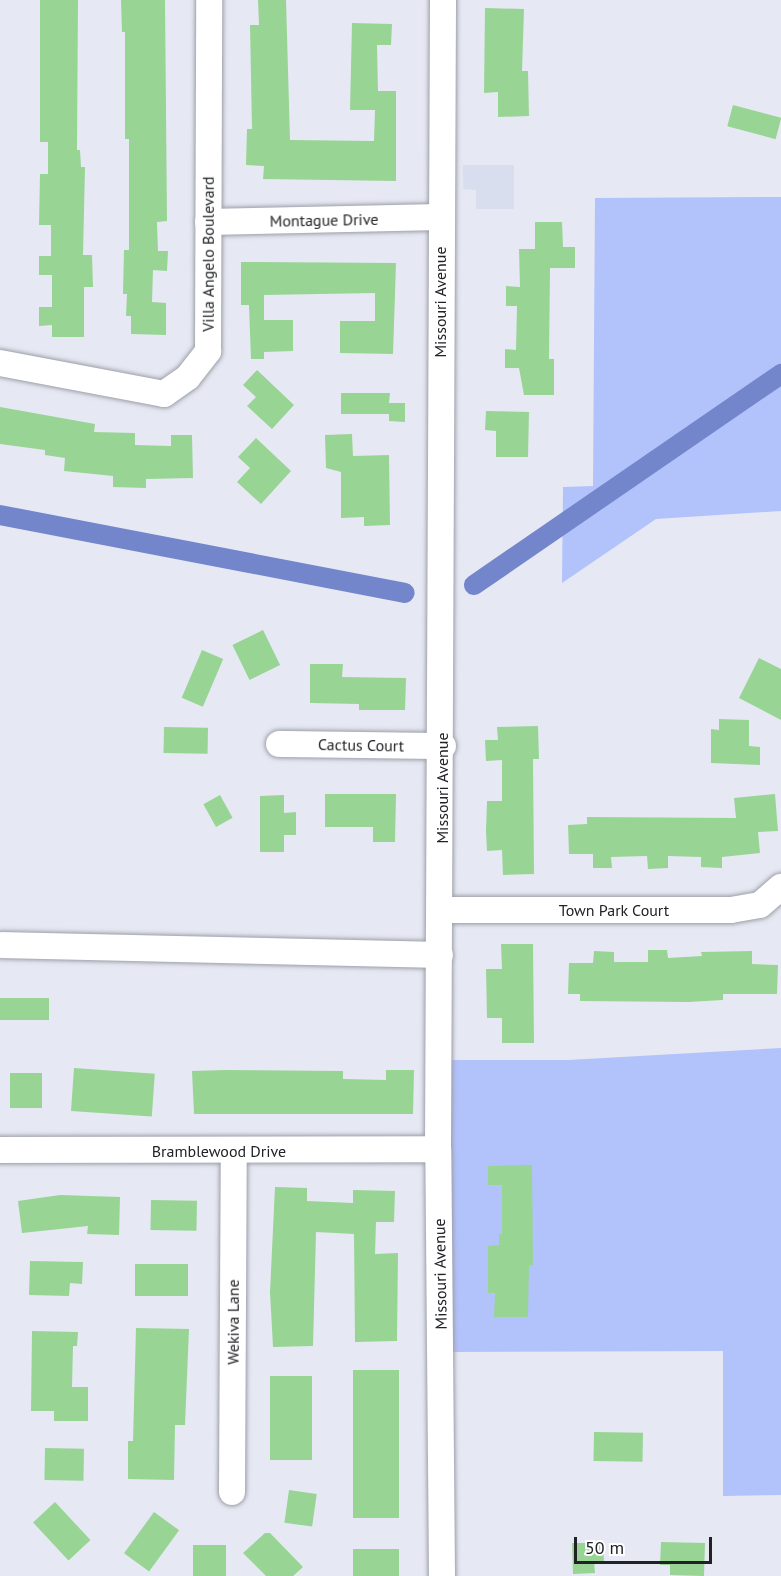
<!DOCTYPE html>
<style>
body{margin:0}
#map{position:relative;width:781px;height:1576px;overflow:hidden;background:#e6e9f3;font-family:"PT Sans",sans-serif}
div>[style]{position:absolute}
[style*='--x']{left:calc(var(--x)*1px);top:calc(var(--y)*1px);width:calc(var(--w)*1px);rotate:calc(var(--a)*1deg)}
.built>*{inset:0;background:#d9deef}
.green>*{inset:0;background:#b2c2fa}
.canal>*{height:20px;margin:-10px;padding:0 10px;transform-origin:10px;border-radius:10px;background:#7386cc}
.building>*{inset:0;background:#98d494;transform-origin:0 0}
.roads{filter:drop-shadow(0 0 2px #9c9fa8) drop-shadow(0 0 2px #9c9fa8)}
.minor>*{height:26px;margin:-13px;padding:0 13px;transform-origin:13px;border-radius:13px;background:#fff}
span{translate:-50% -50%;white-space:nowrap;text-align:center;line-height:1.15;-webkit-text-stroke:5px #fff;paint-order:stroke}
.street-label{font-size:16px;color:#212226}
.scale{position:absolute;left:574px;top:1537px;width:138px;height:27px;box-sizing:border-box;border:3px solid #212226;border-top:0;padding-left:8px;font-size:18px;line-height:21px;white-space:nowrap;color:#212226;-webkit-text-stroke:4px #fff;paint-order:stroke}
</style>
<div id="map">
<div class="built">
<i style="clip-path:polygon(463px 165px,514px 165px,514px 209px,476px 209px,476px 190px,463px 189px)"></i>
</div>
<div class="green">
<i style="clip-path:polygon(781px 197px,781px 511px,656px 519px,562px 583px,563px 487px,593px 486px,595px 198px)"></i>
<i style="clip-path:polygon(781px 1048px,781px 1495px,723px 1496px,723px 1351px,449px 1352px,450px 1060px,568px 1060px)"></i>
</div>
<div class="canal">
<i style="--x:0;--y:515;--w:412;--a:10.9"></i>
<i style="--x:474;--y:585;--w:373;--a:-34.5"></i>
</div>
<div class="building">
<i style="clip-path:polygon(40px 0,78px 0,77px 150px,80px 150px,81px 167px,85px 167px,83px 255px,92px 255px,93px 287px,84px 287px,84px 337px,52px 337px,52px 325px,39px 326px,39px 307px,52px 307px,52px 275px,39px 275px,39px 256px,51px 256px,51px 225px,39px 225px,40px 174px,48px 174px,48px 142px,40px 142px)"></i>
<i style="clip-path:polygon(121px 0,165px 0,167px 221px,157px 222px,158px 251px,168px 251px,167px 271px,153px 270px,152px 302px,166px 303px,166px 335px,131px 334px,131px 316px,126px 316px,127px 294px,123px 294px,124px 250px,129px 250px,129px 139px,125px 139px,125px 32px,122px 32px)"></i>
<i style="clip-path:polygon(258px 0,286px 0,290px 140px,374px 141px,375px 110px,350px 110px,352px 23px,392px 24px,391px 45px,377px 45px,378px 91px,396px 91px,396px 181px,263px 179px,264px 166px,246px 165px,247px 129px,252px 129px,250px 25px,259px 25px)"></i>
<i style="clip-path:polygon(485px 8px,524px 9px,522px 71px,528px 71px,529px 116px,498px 117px,498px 92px,484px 93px)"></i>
<i style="left:733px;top:105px;width:50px;height:22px;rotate:15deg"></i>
<i style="clip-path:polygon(535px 222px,562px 222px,563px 247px,575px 247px,575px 268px,550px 268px,549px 359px,554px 359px,554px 395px,524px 395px,519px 368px,505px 368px,505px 349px,516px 350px,517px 306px,506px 306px,506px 286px,520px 287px,519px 249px,535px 249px)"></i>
<i style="clip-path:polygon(241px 262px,396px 263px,393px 354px,340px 353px,340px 321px,375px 321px,375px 293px,264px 295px,264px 320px,293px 320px,293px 351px,264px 352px,264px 359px,251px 359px,249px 305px,241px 305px)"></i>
<i style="clip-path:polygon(257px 370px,294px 405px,272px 429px,247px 406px,256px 397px,243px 385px)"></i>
<i style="clip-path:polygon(341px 393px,390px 393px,389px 403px,405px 403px,405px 422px,389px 421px,389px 414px,341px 414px)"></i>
<i style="clip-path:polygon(0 407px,95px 424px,94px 432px,135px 433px,135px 445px,171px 446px,171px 435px,192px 435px,193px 478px,146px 479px,146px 488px,113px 487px,113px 476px,64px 471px,65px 458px,45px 455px,45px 450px,0 444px)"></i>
<i style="clip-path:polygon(486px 411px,529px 412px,528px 457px,496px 457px,496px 431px,485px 430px)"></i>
<i style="clip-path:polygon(352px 434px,353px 456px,389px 455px,390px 525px,364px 526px,364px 517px,341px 518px,341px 472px,326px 468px,325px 435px)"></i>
<i style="clip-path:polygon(256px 438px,291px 471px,261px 504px,237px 482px,250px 468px,238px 457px)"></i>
<i style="left:263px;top:630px;width:39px;height:34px;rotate:64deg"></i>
<i style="left:202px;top:650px;width:23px;height:52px;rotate:23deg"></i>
<i style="clip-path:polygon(759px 658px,781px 669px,781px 720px,739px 698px)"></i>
<i style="clip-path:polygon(310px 664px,343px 664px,342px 677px,406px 678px,405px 710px,359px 710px,359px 704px,310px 703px)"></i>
<i style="clip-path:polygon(719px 719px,749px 720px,749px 746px,760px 747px,760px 765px,711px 763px,711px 729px,719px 730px)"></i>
<i style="clip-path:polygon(538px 726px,539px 759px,533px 759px,534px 874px,503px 875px,502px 850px,487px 851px,486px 831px,487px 801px,502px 801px,502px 760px,486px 761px,485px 740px,498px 740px,497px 727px)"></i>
<i style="left:164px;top:727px;width:44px;height:26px;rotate:1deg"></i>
<i style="clip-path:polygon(325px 794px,396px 794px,395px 842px,373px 842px,373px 827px,325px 827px)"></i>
<i style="clip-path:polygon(775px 794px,778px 831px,758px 832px,760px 853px,722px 857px,722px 868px,701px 867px,701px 857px,668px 856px,668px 868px,648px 869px,647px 856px,611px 857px,612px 868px,593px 868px,593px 854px,569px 854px,568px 825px,587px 824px,587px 817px,736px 818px,734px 798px)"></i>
<i style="left:220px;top:795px;width:26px;height:19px;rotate:61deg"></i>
<i style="clip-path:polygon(284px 795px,284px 813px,296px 812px,296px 835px,284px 835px,284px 852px,260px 852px,260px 796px)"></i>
<i style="clip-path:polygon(501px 944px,533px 944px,534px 1043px,502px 1043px,502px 1018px,487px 1018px,486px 969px,502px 969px)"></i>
<i style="clip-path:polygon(648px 950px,667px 950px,668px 958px,702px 956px,701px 952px,752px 951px,752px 964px,778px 965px,777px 994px,723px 994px,723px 1000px,688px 1002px,580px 1001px,580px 994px,568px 994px,569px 963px,593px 963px,594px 951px,614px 952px,614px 962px,648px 962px)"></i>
<i style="left:0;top:998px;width:49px;height:22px"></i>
<i style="left:74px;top:1068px;width:81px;height:43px;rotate:4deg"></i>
<i style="clip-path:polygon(225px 1070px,343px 1071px,343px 1079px,386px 1080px,386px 1070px,414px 1070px,413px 1114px,194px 1114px,192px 1071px)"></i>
<i style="left:10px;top:1073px;width:32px;height:35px"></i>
<i style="clip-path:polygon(532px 1165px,533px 1265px,529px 1265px,528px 1317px,494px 1317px,495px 1293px,488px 1293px,488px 1246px,499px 1245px,499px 1234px,502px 1234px,502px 1185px,488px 1185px,488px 1166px)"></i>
<i style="clip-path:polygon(275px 1187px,307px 1188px,307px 1201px,353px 1203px,353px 1190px,395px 1191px,394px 1222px,376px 1222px,375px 1254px,398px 1253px,397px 1341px,355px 1342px,354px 1234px,316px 1232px,313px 1346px,273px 1347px,270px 1292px)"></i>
<i style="clip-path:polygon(60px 1195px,120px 1197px,119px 1235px,87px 1234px,88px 1226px,22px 1233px,18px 1201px)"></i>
<i style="left:151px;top:1200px;width:46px;height:30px;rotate:1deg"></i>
<i style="clip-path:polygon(30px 1261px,83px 1262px,82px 1284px,70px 1283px,69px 1296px,29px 1295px)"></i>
<i style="left:135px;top:1264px;width:53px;height:32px"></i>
<i style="clip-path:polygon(136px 1328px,189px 1329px,185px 1425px,175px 1425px,174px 1480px,128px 1479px,128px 1441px,133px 1441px)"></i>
<i style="clip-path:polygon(32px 1331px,78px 1332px,77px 1346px,73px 1346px,72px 1387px,88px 1387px,88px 1421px,54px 1421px,54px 1411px,31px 1411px)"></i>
<i style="left:399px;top:1370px;width:148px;height:46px;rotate:90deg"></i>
<i style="left:270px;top:1376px;width:42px;height:84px"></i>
<i style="left:594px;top:1432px;width:49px;height:29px;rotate:1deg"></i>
<i style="left:45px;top:1448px;width:39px;height:32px;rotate:1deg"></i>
<i style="left:289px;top:1490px;width:28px;height:33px;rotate:8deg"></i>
<i style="left:55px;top:1502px;width:52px;height:30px;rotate:47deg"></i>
<i style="left:154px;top:1512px;width:31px;height:51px;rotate:36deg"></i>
<i style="clip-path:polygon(265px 1533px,270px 1533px,303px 1567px,293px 1576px,266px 1576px,243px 1553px)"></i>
<i style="clip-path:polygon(661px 1542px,705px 1543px,704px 1576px,670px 1575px,670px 1565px,660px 1565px)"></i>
<i style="clip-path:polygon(572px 1543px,603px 1543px,604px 1561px,594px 1561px,595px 1573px,573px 1574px)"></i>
<i style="left:193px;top:1545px;width:33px;height:31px"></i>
<i style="left:399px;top:1549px;width:27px;height:46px;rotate:90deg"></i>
</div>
<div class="roads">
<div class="minor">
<i style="--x:208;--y:222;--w:232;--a:-1.2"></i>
<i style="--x:0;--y:363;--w:167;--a:10.7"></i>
<i style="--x:164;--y:394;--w:29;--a:-35"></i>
<i style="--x:188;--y:377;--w:33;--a:-52"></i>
<i style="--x:208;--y:351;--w:351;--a:-89.8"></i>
<i style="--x:279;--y:744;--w:164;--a:0.7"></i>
<i style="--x:441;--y:910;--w:290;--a:0"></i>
<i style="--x:731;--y:910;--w:29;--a:-10"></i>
<i style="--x:760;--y:905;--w:28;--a:-41"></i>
<i style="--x:2;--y:945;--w:438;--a:1.3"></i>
<i style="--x:0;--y:1150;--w:438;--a:-0.1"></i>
<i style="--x:232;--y:1492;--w:340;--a:-89.7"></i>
<i style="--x:442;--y:1576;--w:427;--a:-90.5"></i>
<i style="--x:438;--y:1149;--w:1149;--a:-89.75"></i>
</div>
</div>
<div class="street-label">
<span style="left:324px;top:220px;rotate:-1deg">Montague Drive</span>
<span style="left:208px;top:254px;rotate:-90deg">Villa Angelo Boulevard</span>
<span style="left:440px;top:302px;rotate:-90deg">Missouri Avenue</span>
<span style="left:361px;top:745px;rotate:1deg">Cactus Court</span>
<span style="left:442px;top:788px;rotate:-90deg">Missouri Avenue</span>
<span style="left:614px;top:910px">Town Park Court</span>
<span style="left:219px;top:1151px">Bramblewood Drive</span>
<span style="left:440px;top:1274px;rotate:-91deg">Missouri Avenue</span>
<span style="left:233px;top:1322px;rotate:-90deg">Wekiva Lane</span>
</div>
<div class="scale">50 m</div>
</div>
